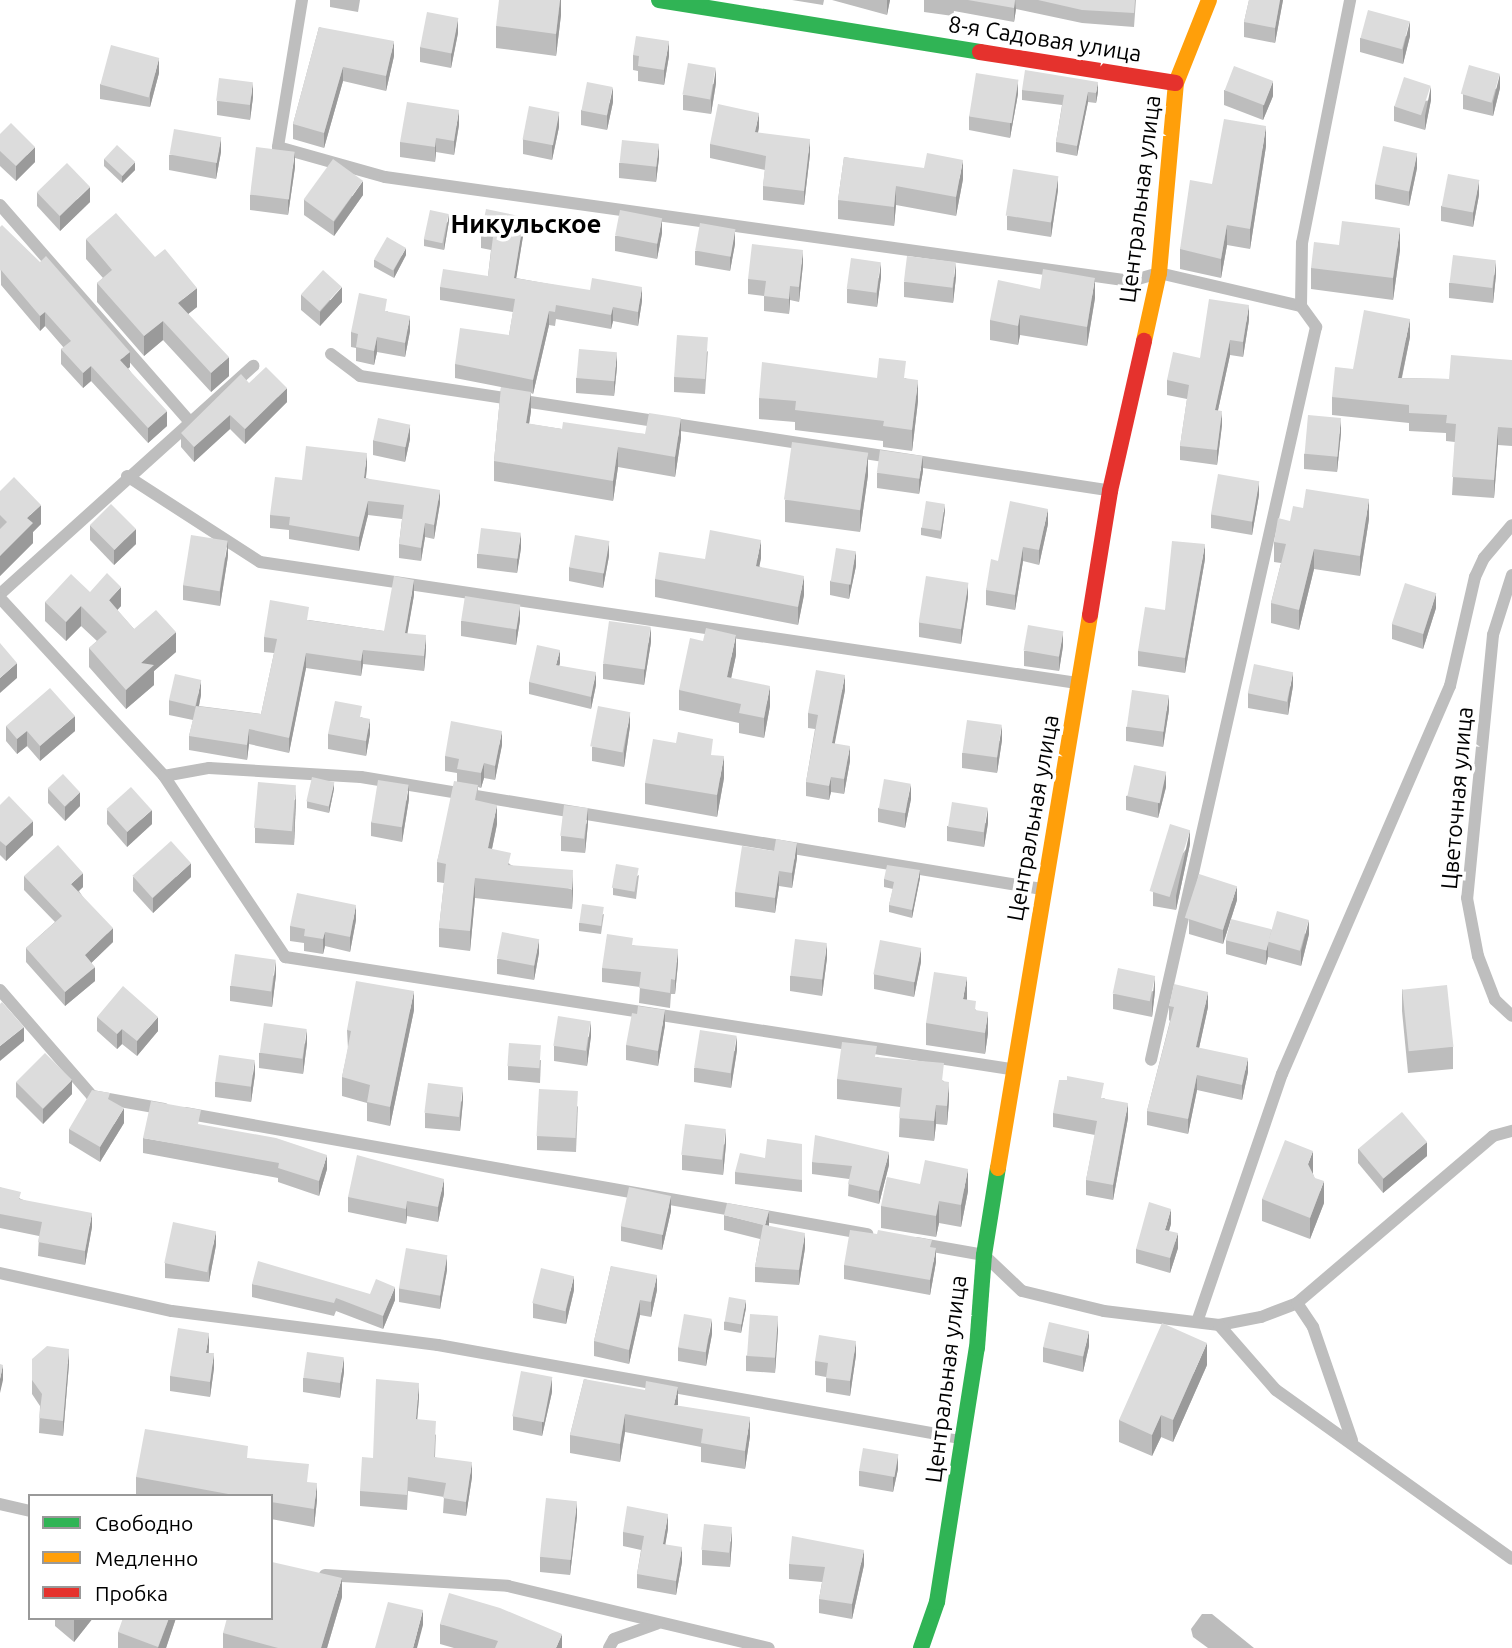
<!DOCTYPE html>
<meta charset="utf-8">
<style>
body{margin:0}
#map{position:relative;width:1512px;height:1648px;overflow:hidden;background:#fff;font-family:Ubuntu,sans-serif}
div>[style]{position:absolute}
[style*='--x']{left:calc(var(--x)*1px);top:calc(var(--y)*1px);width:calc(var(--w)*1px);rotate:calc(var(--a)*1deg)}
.water>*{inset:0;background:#bcbcbc}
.lane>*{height:12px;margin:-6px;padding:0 6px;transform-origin:6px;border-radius:6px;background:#bebebe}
.fast>*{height:16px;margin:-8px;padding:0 8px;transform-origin:8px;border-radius:8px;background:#30b455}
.slow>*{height:16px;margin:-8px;padding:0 8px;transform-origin:8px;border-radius:8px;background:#ff9f0a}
.jam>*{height:16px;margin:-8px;padding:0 8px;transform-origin:8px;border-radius:8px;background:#e5322d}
.wall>*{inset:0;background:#bdbdbd}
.shaded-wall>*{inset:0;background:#9a9a9a}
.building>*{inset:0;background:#dcdcdc;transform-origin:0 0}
span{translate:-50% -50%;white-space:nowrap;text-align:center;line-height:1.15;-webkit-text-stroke:7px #fff;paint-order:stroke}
.street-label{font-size:23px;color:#000}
.quarter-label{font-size:26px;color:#000;font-weight:700}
.legend{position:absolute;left:28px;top:1494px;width:245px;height:126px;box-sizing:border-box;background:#fff;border:2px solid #999;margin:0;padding:9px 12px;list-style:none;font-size:21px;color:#000}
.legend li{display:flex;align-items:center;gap:14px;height:35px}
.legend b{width:35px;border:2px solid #999}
</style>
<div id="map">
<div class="water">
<i style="clip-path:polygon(1202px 1614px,1212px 1614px,1254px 1648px,1208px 1648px,1193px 1637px,1191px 1629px)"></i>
</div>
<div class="lane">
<i style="--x:302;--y:0;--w:149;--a:99.3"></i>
<i style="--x:278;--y:147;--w:111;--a:15.7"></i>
<i style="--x:385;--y:177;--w:753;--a:7.94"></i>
<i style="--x:1131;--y:281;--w:29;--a:-16"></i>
<i style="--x:1159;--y:273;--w:146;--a:13.1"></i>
<i style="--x:1301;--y:306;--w:26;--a:54"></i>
<i style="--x:1316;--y:327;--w:751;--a:102.69"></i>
<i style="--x:0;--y:205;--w:288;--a:48.8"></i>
<i style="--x:1301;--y:306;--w:63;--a:-89.1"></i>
<i style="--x:1302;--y:243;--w:248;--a:-78.8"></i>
<i style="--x:331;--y:354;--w:36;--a:37"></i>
<i style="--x:360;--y:376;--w:756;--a:8.68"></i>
<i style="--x:127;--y:476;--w:158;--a:32.9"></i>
<i style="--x:260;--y:562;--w:826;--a:8.42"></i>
<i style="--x:1512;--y:575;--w:63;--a:107.6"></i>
<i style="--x:1493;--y:635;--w:264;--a:95.6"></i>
<i style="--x:1467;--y:898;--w:59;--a:79.3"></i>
<i style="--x:1478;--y:956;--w:47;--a:68.9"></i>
<i style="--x:1495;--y:1000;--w:23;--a:43"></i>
<i style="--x:0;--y:594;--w:341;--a:-42"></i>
<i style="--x:0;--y:598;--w:242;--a:47.3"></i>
<i style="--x:164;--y:776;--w:218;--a:56.2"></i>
<i style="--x:285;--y:957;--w:734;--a:8.78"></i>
<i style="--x:164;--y:776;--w:46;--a:-10.1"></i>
<i style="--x:209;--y:768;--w:152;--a:3.4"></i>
<i style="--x:361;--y:777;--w:690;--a:9.34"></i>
<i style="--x:0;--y:990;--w:140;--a:49"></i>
<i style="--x:92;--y:1096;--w:73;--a:10.2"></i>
<i style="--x:185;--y:1113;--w:693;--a:10.06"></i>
<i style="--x:916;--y:1243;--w:69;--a:10"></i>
<i style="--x:984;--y:1255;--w:52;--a:43.5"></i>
<i style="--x:1022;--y:1291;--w:84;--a:13.7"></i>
<i style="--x:1104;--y:1311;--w:116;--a:6.9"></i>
<i style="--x:1219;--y:1325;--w:43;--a:-10.8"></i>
<i style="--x:1261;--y:1317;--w:39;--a:-21"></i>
<i style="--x:1297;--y:1303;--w:257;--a:-40.4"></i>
<i style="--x:1493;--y:1136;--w:20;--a:-15"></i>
<i style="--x:0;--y:1273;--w:176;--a:12.5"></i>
<i style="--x:172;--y:1311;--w:268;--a:7.3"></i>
<i style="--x:438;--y:1345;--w:529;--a:10.12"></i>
<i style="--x:1297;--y:1303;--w:29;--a:56"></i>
<i style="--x:1313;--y:1327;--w:120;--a:71"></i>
<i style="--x:1197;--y:1322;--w:262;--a:-71.1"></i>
<i style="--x:1282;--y:1074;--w:423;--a:-66.6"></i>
<i style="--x:1450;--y:686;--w:112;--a:-77.1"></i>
<i style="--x:1475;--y:577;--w:21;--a:-65"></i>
<i style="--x:1484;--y:558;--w:43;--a:-49.7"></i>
<i style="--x:1219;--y:1325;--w:86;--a:48.8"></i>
<i style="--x:1276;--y:1390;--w:290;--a:35.6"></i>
<i style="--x:0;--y:1504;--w:31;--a:13"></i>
<i style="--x:325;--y:1575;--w:183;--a:3.4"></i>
<i style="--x:508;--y:1586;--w:268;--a:13.4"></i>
<i style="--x:609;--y:1648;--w:10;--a:-61"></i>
<i style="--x:614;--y:1639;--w:45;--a:-19.7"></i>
</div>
<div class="fast">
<i style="--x:659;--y:0;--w:325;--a:9.2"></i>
<i style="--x:921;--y:1648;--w:49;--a:-70.8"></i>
<i style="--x:937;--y:1602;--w:257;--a:-81.1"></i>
<i style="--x:977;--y:1348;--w:93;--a:-85.7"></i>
<i style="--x:984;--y:1255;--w:88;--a:-80.9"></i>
</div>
<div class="slow">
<i style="--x:1144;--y:341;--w:70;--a:-77.6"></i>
<i style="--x:1159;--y:273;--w:191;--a:-84.9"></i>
<i style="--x:1176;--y:83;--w:89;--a:-68.3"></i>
<i style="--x:998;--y:1168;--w:561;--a:-80.55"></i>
</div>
<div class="jam">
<i style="--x:980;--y:52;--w:198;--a:9"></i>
<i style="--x:1090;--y:615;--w:126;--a:-80.8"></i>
<i style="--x:1110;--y:491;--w:154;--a:-77.2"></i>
</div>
<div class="wall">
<i style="clip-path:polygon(330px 0,360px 0,358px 12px,330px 7px)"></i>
<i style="clip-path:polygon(561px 0,561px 15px,556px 56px,496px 48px,496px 26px)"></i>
<i style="clip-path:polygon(792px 0,824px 0,823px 5px)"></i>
<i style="clip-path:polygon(832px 0,890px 0,887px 15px)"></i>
<i style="clip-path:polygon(924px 0,1136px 0,1134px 27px,1082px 23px,1016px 9px,1014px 22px,954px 11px,953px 16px,924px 12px)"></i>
<i style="clip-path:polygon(1249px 0,1283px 0,1275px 43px,1244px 37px,1244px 22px)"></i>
<i style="clip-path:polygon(319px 27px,394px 56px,386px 91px,343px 81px,324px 148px,293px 139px,293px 124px)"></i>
<i style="clip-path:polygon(458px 33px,451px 68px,420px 62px,420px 47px)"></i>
<i style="clip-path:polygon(1410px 36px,1403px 64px,1360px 52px,1360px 38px)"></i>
<i style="clip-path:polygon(633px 55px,669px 56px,664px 85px,638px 81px,638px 71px,633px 70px)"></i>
<i style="clip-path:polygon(159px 73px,150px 107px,100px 99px,100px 84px)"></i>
<i style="clip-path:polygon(716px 83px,711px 114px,683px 110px,683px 95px)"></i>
<i style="clip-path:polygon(1500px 88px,1493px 116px,1463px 109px,1463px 94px)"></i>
<i style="clip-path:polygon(1022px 90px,1098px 92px,1096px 103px,1088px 102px,1077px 156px,1056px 152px,1056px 142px,1062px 105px,1022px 100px)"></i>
<i style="clip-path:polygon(1224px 90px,1273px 96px,1263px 120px,1224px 105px)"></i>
<i style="clip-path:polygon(1018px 94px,1010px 138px,969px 130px,969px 116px)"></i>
<i style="clip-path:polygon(253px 97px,250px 120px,217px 115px,217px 101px)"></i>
<i style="clip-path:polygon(1431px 100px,1425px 130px,1394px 121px,1394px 106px)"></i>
<i style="clip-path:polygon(613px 102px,607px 130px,581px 125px,581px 110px)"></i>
<i style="clip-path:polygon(459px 125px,454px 155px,436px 152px,435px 162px,400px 157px,400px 142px)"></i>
<i style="clip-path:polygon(559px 127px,552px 160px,523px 154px,523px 139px)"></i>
<i style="clip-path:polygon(759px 127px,758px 133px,810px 154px,804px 205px,763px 200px,763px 186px,765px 170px,710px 158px,710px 144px)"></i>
<i style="clip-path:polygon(0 134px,35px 162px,16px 181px,0 166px)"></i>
<i style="clip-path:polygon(1266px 146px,1250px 249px,1227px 245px,1221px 278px,1180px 269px,1180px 249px,1212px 184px)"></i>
<i style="clip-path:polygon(221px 152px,216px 179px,169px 170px,169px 155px)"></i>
<i style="clip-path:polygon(844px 157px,963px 179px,956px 216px,896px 205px,894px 226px,838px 219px,838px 200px)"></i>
<i style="clip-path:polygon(659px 158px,656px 182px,619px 178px,619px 163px)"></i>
<i style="clip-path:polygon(104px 159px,135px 170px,122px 183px,104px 166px)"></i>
<i style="clip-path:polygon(295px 167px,288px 215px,250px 210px,250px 195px)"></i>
<i style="clip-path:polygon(1417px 168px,1409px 206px,1375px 199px,1375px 184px)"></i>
<i style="clip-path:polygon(1058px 190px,1051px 237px,1007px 230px,1007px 216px)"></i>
<i style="clip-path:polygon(37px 192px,90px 202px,60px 231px,37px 206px)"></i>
<i style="clip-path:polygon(363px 195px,334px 236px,304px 215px,304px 200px)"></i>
<i style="clip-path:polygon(1479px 195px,1473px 227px,1441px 221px,1441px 206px)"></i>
<i style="clip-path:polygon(449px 221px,444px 250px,424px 246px,424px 239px)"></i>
<i style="clip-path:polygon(0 227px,130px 367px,128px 368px,167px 426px,148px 443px,91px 381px,83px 388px,61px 364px,61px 349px,64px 348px,45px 326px,40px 331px,1px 285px)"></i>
<i style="clip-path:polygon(524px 230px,516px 278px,642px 301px,638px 326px,613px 321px,611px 329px,556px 319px,555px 326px,549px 325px,533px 394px,531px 393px,531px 411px,529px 424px,562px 429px,645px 434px,681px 438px,675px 477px,618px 467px,613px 501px,494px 481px,494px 461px,501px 387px,455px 378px,455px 364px,509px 335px,513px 312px,440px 300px,440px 287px,488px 276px,491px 250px,481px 248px,481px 234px)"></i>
<i style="clip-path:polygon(662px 233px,657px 259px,615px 251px,615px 236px)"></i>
<i style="clip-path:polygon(86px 239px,197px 307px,188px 314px,229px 376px,211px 392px,163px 340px,144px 356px,97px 302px,97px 283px,103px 278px,86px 259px)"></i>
<i style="clip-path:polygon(735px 244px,730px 271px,695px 265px,695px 251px)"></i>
<i style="clip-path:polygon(1339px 245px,1400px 250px,1393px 300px,1311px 289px,1311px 268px)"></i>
<i style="clip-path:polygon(406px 255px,394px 278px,374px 267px,374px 260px)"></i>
<i style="clip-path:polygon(803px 264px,799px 302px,790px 300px,789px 314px,764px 311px,764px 296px,748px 294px,748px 279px)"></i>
<i style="clip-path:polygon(1496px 275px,1493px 303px,1449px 298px,1449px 283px)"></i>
<i style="clip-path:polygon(881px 277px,877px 307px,847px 303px,847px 289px)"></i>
<i style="clip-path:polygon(956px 277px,953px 303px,904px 297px,904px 282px)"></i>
<i style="clip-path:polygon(1040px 289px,1095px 298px,1087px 346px,1020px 335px,1018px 345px,990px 340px,990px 320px)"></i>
<i style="clip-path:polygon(301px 295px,342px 302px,320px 326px,301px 310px)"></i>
<i style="clip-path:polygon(387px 311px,410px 331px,405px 357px,377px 352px,374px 365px,356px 361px,356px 348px,351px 347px,351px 332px)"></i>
<i style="clip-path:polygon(1249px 320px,1243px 357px,1230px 355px,1218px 410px,1222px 425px,1217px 465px,1180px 460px,1180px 446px,1187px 399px,1167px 395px,1167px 380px,1200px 358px)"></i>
<i style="clip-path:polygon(1410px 337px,1402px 378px,1449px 379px,1512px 360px,1512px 446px,1498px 445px,1494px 498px,1452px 495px,1455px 442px,1446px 441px,1446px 433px,1409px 431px,1409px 423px,1332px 415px,1332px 397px,1353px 369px)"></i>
<i style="clip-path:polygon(708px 351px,705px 394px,674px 392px,674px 377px)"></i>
<i style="clip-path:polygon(617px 367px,614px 396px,576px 393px,576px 378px)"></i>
<i style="clip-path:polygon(877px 378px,906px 378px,918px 401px,912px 451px,883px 447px,883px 441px,795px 430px,795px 422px,759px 419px,759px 398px)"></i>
<i style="clip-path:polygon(249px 383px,287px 402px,245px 444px,230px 429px,194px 462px,181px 447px,181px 433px)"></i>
<i style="clip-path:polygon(1341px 433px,1337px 472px,1304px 469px,1304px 454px)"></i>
<i style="clip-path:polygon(410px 439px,405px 462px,373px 455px,373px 440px)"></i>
<i style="clip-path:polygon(367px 467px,366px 478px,440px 503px,434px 539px,425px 537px,421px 561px,399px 558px,399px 544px,402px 519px,368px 515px,359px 551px,289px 539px,289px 530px,270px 528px,270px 515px,302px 480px)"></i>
<i style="clip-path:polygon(923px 471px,919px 494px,877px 488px,877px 473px)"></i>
<i style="clip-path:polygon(868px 475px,860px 532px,785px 522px,785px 500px)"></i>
<i style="clip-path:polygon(0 491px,41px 524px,33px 532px,33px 543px,0 576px)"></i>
<i style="clip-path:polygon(1259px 495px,1252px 535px,1211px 528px,1211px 514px)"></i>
<i style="clip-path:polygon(945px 511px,941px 539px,921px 535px,921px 528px)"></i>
<i style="clip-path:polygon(1369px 519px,1360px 576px,1314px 569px,1299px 630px,1271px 623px,1271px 603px,1281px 563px,1274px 562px,1274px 542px,1290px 521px)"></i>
<i style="clip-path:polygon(1048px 524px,1039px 565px,1023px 561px,1015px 610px,986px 605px,986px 590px,998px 561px)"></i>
<i style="clip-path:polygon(90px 525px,136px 544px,114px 565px,90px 540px)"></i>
<i style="clip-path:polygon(521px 548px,517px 573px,477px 568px,477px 554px)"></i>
<i style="clip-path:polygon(228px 556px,220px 606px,183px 600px,183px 585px)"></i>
<i style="clip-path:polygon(609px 556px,603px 588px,569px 581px,569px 567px)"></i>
<i style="clip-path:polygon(761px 558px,759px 566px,804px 595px,798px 625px,655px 597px,655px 579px,705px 559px)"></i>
<i style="clip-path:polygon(1205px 559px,1185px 673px,1138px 666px,1138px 651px,1165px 610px)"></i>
<i style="clip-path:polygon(856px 566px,849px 599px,830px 595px,830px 581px)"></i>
<i style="clip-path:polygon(90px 592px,121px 606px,117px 610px,134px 629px,176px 652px,154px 671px,154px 685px,126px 709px,89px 667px,89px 648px,97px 641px,81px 626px,66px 641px,45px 621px,45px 602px)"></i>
<i style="clip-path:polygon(414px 595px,407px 633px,426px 650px,424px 671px,363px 664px,361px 676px,306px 668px,289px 753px,249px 744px,247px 760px,189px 750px,189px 736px,193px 720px,169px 715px,169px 700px,201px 695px,199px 706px,261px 714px,274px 653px,264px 652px,264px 637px,309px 620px,384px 631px)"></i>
<i style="clip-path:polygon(968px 597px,961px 644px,919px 637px,919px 622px)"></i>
<i style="clip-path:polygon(1436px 608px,1423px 649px,1392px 639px,1392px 624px)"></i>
<i style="clip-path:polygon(520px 620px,516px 645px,461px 636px,461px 621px)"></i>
<i style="clip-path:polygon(651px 642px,644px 685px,603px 679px,603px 664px)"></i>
<i style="clip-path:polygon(1063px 646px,1059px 671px,1024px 666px,1024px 651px)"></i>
<i style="clip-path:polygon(736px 655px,731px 678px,770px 706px,764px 738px,739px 733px,739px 723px,679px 710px,679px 690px)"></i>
<i style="clip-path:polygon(560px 663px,559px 666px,596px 685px,591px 709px,529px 694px,529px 682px)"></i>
<i style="clip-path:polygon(1293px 686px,1288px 715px,1248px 708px,1248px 693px)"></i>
<i style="clip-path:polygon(845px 690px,834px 744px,850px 761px,844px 794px,831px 792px,829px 800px,806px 796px,806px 782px,815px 729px,808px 728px,808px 713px)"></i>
<i style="clip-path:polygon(1169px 710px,1163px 747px,1126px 741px,1126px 727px)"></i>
<i style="clip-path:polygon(362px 717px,370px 734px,366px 756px,328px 749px,328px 734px)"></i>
<i style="clip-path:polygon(6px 726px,75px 731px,40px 761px,27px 746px,17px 754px,6px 741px)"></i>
<i style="clip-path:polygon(630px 726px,624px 767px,592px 761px,592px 747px)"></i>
<i style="clip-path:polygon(1002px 740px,997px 773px,962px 768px,962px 753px)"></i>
<i style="clip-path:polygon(502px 745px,495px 780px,484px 778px,481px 788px,478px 787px,478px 800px,497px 824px,492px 849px,511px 865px,573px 890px,572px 909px,475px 898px,470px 951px,439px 947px,439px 928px,444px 883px,437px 882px,437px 862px,457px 782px,457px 773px,445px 771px,445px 756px)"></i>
<i style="clip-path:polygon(724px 778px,717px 817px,645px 804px,645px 783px)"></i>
<i style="clip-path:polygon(1166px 787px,1158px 818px,1126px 810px,1126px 796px)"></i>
<i style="clip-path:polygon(48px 788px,80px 806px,65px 821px,48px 803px)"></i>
<i style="clip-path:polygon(334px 789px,329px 813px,307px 808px,307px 801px)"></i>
<i style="clip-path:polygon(296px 799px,294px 845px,255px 843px,255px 828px)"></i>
<i style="clip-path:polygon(409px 799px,402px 842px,371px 836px,371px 822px)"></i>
<i style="clip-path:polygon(911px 799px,905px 828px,878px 822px,878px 808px)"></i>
<i style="clip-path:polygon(0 805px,33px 835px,6px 861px,0 855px)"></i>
<i style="clip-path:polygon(107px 810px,152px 824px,127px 847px,107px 824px)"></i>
<i style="clip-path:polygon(588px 823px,585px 853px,561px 851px,561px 836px)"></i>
<i style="clip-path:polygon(988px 823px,984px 847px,947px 841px,947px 826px)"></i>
<i style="clip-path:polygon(1190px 844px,1176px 910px,1153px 906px,1153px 892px)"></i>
<i style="clip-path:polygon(797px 858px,792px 888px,779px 886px,775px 913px,735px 907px,735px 892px)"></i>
<i style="clip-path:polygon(639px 875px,636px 899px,613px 895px,613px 888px)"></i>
<i style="clip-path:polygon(24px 876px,83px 887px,79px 891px,113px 942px,91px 963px,95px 981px,65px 1006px,26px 962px,26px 948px,55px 922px,24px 890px)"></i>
<i style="clip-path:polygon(133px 877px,191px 877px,153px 913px,133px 891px)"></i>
<i style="clip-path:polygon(920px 878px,912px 918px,889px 912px,889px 905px,893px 889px,884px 887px,884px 879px)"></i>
<i style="clip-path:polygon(1237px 900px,1223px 944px,1189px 934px,1189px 919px)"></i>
<i style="clip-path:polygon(604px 914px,601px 934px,579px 931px,579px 923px)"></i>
<i style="clip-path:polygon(356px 920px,350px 952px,325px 946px,323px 954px,304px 951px,304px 943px,290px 941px,290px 926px)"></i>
<i style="clip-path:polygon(1272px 930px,1309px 934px,1301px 966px,1268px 957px,1266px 965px,1226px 954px,1226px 940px)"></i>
<i style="clip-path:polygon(633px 945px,678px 963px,675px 994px,671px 994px,670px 1008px,639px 1003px,640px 987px,602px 982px,602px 968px)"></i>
<i style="clip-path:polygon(539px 953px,534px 980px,497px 974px,497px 959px)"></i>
<i style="clip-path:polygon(827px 958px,822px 996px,790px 991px,790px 976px)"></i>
<i style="clip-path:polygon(921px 962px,914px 997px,874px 989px,874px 974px)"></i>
<i style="clip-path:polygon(276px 975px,272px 1007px,230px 1001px,230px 986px)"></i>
<i style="clip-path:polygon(1402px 989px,1453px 1047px,1453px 1069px,1408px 1073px,1402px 1011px)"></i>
<i style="clip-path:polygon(1155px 991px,1152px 1017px,1113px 1009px,1113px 994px)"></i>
<i style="clip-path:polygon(966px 1000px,976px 1010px,988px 1033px,985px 1054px,926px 1045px,926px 1023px)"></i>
<i style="clip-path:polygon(1169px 1006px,1208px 1007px,1199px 1048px,1248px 1072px,1242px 1100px,1197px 1090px,1188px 1134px,1147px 1125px,1147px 1111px,1170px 1021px,1169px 1020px)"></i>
<i style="clip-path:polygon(414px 1010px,390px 1126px,367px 1121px,367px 1103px,342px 1096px,342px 1077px,348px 1049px,347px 1030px)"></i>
<i style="clip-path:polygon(97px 1017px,158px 1031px,137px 1056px,122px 1044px,117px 1049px,97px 1031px)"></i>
<i style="clip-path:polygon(665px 1025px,658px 1066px,626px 1060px,626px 1045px)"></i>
<i style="clip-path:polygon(591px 1036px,587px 1066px,554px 1061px,554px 1046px)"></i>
<i style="clip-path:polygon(307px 1043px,303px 1074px,259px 1068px,259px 1053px)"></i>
<i style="clip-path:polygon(737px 1050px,731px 1088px,694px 1082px,694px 1068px)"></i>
<i style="clip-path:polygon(877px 1057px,944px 1081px,949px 1101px,947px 1125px,936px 1124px,934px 1141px,899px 1137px,900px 1107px,837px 1099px,837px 1079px)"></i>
<i style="clip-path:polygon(541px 1060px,540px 1083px,508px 1080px,508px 1066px)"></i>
<i style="clip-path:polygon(255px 1074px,251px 1102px,215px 1097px,215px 1082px)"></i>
<i style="clip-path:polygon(16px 1082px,72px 1094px,43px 1124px,16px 1097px)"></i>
<i style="clip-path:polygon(1104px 1098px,1128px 1118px,1113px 1200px,1086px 1195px,1086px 1180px,1095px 1135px,1053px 1127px,1053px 1113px)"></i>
<i style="clip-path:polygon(463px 1101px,460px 1131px,425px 1128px,425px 1113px)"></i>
<i style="clip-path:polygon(578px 1106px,576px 1152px,537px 1150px,537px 1136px)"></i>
<i style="clip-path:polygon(124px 1123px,100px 1162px,69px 1143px,69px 1129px)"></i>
<i style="clip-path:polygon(143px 1138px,327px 1169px,319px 1196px,278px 1182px,278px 1178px,143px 1153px)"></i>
<i style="clip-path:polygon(726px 1144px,723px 1175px,682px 1170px,682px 1155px)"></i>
<i style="clip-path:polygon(802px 1144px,802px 1192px,735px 1184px,735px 1172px)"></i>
<i style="clip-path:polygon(1358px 1149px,1427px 1156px,1383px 1193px,1358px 1163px)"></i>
<i style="clip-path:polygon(812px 1162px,889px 1165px,879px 1204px,848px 1196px,849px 1179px,812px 1174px)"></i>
<i style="clip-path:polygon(1313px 1174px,1324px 1203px,1310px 1239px,1262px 1221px,1262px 1199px)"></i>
<i style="clip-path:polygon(920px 1184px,968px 1191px,961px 1227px,939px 1223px,936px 1237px,881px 1228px,881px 1206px)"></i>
<i style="clip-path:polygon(0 1187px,21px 1199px,92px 1227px,85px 1265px,38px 1256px,39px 1236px,0 1228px)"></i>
<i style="clip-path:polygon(444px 1194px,438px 1222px,407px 1216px,406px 1224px,348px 1212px,348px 1197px)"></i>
<i style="clip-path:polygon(671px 1211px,662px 1250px,621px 1241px,621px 1226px)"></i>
<i style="clip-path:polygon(724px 1215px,769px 1226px,805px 1248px,799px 1285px,755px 1282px,755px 1267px,760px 1239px,724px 1230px)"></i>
<i style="clip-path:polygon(1171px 1224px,1169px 1231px,1178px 1248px,1170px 1273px,1136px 1263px,1136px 1249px)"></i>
<i style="clip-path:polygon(216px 1245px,209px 1282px,165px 1278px,165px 1263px)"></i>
<i style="clip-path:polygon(936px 1262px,930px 1295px,844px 1279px,844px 1265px)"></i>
<i style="clip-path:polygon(611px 1266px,657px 1290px,651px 1317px,640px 1315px,629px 1364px,594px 1356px,594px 1341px)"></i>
<i style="clip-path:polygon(447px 1270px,440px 1309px,399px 1302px,399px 1288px)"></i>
<i style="clip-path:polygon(252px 1284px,395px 1300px,383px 1329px,336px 1311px,334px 1316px,252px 1297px)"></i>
<i style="clip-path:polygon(574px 1290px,566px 1324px,533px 1318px,533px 1303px)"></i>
<i style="clip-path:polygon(746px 1308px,741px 1333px,724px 1330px,724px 1322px)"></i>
<i style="clip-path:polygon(778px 1330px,775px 1373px,746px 1371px,746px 1356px)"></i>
<i style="clip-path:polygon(712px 1334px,706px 1366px,678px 1361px,678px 1347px)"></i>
<i style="clip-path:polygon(1089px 1346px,1083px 1372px,1043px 1362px,1043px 1347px)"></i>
<i style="clip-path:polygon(209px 1348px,209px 1353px,214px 1368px,210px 1397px,170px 1391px,170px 1376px)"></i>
<i style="clip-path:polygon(856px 1355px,850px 1396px,826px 1392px,826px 1377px,815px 1375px,815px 1361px)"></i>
<i style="clip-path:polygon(32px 1359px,69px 1364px,63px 1436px,39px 1433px,40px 1406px,32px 1394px)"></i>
<i style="clip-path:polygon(1207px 1365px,1173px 1442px,1161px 1437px,1152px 1456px,1119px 1442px,1119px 1420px)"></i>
<i style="clip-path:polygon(344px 1372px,340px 1398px,303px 1392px,303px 1378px)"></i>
<i style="clip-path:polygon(584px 1379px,678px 1406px,750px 1436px,745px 1469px,701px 1462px,701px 1447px,625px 1432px,620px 1462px,570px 1453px,570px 1435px)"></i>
<i style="clip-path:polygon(552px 1392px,542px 1436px,513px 1430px,513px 1416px)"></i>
<i style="clip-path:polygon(419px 1398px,417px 1419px,436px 1435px,435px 1457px,472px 1477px,466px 1516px,443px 1513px,444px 1497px,408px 1491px,407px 1510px,360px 1506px,360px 1491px,373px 1458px)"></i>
<i style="clip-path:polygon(248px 1458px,317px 1500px,314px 1527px,271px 1519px,271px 1496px,143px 1496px,136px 1495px,136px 1477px)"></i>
<i style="clip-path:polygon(898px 1469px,893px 1492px,859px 1486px,859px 1471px)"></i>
<i style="clip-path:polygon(577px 1516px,570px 1575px,540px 1572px,540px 1557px)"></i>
<i style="clip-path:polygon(668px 1529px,665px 1544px,682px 1562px,676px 1595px,637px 1588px,637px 1574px,641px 1550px,623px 1546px,623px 1532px)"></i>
<i style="clip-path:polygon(732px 1541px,730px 1567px,702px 1565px,702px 1550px)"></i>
<i style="clip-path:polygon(789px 1564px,864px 1565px,852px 1619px,819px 1613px,819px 1599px,822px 1582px,789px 1579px)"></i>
<i style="clip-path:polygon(342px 1597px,327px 1648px,223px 1648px,223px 1633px)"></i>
<i style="clip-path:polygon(55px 1618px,93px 1618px,74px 1642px,55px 1626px)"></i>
<i style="clip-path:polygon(176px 1618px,166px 1648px,118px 1648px,118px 1632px)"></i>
<i style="clip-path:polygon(440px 1624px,562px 1648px,454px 1648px,440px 1644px)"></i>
</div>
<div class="shaded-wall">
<i style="clip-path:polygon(560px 0,561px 0,561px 15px,556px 56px,556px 34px)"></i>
<i style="clip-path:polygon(887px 0,890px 0,887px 15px)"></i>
<i style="clip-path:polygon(1015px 0,1016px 9px,1014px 22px,1014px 8px)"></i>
<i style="clip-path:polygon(1280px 0,1283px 0,1275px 43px,1275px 28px)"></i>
<i style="clip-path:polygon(458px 18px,458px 33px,451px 68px,451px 53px)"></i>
<i style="clip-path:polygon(1410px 21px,1410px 36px,1403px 64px,1403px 49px)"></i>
<i style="clip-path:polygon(394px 41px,394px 56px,386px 91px,386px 76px)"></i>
<i style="clip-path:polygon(669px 41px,669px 56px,664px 85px,664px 70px)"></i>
<i style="clip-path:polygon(159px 58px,159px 73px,150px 107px,150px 93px)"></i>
<i style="clip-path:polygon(343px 67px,343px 81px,324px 148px,324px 133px)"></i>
<i style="clip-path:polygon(716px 68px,716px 83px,711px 114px,711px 100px)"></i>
<i style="clip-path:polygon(1500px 74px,1500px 88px,1493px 116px,1493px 102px)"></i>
<i style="clip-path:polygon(1018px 80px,1018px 94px,1010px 138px,1010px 123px)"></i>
<i style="clip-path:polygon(1273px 81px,1273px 96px,1263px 120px,1263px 106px)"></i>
<i style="clip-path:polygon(253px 82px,253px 97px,250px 120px,250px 105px)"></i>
<i style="clip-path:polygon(1098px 82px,1098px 92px,1096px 103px,1096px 93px)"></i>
<i style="clip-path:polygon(1431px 86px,1431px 100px,1425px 130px,1425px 116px)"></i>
<i style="clip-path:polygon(613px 87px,613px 102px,607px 130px,607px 115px)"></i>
<i style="clip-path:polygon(1088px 92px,1088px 102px,1077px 156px,1077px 146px)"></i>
<i style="clip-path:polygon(459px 110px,459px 125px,454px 155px,454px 141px)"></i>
<i style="clip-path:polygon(559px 112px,559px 127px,552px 160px,552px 145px)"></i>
<i style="clip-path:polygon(759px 113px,759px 127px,755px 147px,755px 132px)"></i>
<i style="clip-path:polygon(1266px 126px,1266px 146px,1250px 249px,1250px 229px)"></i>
<i style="clip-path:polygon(221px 137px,221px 152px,216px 179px,216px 164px)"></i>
<i style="clip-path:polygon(436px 138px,436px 152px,435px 162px,435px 147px)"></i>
<i style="clip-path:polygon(810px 139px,810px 154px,804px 205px,804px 191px)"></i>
<i style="clip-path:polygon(659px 144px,659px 158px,656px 182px,656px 167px)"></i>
<i style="clip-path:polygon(35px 147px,35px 162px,16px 181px,16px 166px)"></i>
<i style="clip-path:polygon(295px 152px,295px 167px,288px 215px,288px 200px)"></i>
<i style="clip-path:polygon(1417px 153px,1417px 168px,1409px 206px,1409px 191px)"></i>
<i style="clip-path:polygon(963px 160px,963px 179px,956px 216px,956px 197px)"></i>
<i style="clip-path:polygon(135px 162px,135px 170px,122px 183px,122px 176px)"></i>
<i style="clip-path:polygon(1058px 176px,1058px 190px,1051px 237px,1051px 222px)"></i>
<i style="clip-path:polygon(1479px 180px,1479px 195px,1473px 227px,1473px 212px)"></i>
<i style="clip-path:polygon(363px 181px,363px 195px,334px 236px,334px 222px)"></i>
<i style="clip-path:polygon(896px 186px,896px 205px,894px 226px,894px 207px)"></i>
<i style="clip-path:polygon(90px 187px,90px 202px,60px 231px,60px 216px)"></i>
<i style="clip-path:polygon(449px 214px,449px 221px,444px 250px,444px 243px)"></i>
<i style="clip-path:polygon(524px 217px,524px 230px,514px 292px,514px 278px)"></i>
<i style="clip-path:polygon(662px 218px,662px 233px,657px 259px,657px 244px)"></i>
<i style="clip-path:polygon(1227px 225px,1227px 245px,1221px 278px,1221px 259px)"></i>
<i style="clip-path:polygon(1400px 228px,1400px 250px,1393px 300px,1393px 278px)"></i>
<i style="clip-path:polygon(735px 229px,735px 244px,730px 271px,730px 257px)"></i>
<i style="clip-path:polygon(406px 248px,406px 255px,394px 278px,394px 270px)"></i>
<i style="clip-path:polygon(803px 250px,803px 264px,799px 302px,799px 287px)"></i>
<i style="clip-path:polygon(1496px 260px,1496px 275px,1493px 303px,1493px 288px)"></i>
<i style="clip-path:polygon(881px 262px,881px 277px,877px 307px,877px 292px)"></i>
<i style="clip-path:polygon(956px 262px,956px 277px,953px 303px,953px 288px)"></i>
<i style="clip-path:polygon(1095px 278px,1095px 298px,1087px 346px,1087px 327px)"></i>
<i style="clip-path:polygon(790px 286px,790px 300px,789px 314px,789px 299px)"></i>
<i style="clip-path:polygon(342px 287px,342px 302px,320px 326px,320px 312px)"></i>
<i style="clip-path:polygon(642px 287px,642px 301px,638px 326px,638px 312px)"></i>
<i style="clip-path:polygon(197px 288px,197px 307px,178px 322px,178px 303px)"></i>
<i style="clip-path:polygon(1249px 305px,1249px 320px,1243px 357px,1243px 342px)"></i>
<i style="clip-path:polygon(613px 307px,613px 321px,611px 329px,611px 315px)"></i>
<i style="clip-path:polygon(549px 311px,549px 325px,533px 394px,533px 380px)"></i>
<i style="clip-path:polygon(45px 312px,45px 326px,40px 331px,40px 316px)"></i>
<i style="clip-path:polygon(1020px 315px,1020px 335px,1018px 345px,1018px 326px)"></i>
<i style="clip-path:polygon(410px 316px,410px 331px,405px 357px,405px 343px)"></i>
<i style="clip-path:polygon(1410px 319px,1410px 337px,1398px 395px,1398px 378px)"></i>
<i style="clip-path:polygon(163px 321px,163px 340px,144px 356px,144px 336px)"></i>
<i style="clip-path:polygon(377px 337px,377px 352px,374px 365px,374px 351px)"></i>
<i style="clip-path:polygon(1230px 340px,1230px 355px,1215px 424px,1215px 410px)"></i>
<i style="clip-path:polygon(130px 352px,130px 367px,120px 375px,120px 360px)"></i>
<i style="clip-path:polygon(617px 352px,617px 367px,614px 396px,614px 382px)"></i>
<i style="clip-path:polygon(229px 357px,229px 376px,211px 392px,211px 373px)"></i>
<i style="clip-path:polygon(91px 366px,91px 381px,83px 388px,83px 373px)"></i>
<i style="clip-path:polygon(918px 380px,918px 401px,912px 451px,912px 430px)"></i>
<i style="clip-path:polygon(287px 388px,287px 402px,245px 444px,245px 429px)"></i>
<i style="clip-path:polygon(531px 392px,531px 411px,526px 443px,526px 423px)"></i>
<i style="clip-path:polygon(167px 411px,167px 426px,148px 443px,148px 428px)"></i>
<i style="clip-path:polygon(1222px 411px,1222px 425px,1217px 465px,1217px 450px)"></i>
<i style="clip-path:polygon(230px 415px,230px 429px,194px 462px,194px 447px)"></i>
<i style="clip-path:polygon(681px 418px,681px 438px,675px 477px,675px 457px)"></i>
<i style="clip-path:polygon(1341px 418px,1341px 433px,1337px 472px,1337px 458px)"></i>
<i style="clip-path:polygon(410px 425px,410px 439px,405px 462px,405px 447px)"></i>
<i style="clip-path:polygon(1498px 427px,1498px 445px,1494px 498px,1494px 480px)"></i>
<i style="clip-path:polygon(618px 447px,618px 467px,613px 501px,613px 481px)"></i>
<i style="clip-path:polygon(367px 453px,367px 467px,364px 492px,364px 478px)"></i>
<i style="clip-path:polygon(868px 453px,868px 475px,860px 532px,860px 510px)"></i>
<i style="clip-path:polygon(923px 456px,923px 471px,919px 494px,919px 480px)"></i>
<i style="clip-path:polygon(1259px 481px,1259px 495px,1252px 535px,1252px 521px)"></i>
<i style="clip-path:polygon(440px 490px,440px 503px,434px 539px,434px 525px)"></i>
<i style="clip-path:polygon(1369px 499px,1369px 519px,1360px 576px,1360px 556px)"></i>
<i style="clip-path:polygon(368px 501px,368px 515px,359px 551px,359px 537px)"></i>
<i style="clip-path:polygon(945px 504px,945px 511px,941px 539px,941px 531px)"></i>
<i style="clip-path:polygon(41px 505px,41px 524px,33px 532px,33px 543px,0 576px,0 556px,27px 518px)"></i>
<i style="clip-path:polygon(1048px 509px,1048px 524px,1039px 565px,1039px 550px)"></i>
<i style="clip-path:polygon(425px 523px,425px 537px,421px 561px,421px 548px)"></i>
<i style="clip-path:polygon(136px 529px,136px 544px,114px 565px,114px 550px)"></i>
<i style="clip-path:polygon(521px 533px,521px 548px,517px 573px,517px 558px)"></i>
<i style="clip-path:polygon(761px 540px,761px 558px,756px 584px,756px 566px)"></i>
<i style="clip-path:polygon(228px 541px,228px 556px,220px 606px,220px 591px)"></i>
<i style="clip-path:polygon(609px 541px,609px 556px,603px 588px,603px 573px)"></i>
<i style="clip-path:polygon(1205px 544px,1205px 559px,1185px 673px,1185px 658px)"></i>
<i style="clip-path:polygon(1023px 547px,1023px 561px,1015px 610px,1015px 595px)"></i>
<i style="clip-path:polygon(1314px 549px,1314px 569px,1299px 630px,1299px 610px)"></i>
<i style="clip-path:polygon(856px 551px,856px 566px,849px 599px,849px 584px)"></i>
<i style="clip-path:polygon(804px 576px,804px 595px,798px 625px,798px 607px)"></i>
<i style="clip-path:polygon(414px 580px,414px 595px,405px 647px,405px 633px)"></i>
<i style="clip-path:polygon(968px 583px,968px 597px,961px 644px,961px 629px)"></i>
<i style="clip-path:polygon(121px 587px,121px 606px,109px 619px,109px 600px)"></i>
<i style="clip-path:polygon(1436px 593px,1436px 608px,1423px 649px,1423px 635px)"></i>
<i style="clip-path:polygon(520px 605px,520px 620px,516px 645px,516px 630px)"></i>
<i style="clip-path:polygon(81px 606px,81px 626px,66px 641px,66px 622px)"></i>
<i style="clip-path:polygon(651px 627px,651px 642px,644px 685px,644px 670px)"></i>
<i style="clip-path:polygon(1063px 631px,1063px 646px,1059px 671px,1059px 657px)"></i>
<i style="clip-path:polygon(176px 632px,176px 652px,154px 671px,154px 685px,126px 709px,126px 690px,141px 663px)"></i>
<i style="clip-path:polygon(426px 635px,426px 650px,424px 671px,424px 656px)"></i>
<i style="clip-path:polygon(736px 635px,736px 655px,727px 698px,727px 677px)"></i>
<i style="clip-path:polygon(363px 650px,363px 664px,361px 676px,361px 661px)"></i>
<i style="clip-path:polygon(560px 650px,560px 663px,556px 678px,556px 665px)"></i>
<i style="clip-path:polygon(306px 653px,306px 668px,289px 753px,289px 738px)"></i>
<i style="clip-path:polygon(17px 663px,17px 678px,0 693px,0 678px)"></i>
<i style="clip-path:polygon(596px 672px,596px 685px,591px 709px,591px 697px)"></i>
<i style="clip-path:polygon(1293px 672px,1293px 686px,1288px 715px,1288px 700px)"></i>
<i style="clip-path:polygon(845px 675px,845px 690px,832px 758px,832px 743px)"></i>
<i style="clip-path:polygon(201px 680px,201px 695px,196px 720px,196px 706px)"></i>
<i style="clip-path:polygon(770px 686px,770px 706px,764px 738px,764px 718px)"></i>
<i style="clip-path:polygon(1169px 695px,1169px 710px,1163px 747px,1163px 733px)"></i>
<i style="clip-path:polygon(630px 712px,630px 726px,624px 767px,624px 752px)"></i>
<i style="clip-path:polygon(75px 716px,75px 731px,40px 761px,40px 746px)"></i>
<i style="clip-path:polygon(370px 719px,370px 734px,366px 756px,366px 741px)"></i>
<i style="clip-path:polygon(1002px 725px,1002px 740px,997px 773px,997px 758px)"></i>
<i style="clip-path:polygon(249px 729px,249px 744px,247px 760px,247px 745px)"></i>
<i style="clip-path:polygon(27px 731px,27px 746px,17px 754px,17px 739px)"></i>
<i style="clip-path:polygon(502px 731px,502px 745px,495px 780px,495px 766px)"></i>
<i style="clip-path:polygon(850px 746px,850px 761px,844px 794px,844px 779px)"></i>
<i style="clip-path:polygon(724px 756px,724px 778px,717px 817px,717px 795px)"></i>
<i style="clip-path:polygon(484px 763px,484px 778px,481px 788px,481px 773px)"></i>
<i style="clip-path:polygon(1166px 772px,1166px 787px,1158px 818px,1158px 804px)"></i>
<i style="clip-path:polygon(831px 777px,831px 792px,829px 800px,829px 786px)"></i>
<i style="clip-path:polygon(334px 782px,334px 789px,329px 813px,329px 806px)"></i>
<i style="clip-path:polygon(911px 784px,911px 799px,905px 828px,905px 813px)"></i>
<i style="clip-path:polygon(296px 785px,296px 799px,294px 845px,294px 830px)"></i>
<i style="clip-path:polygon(409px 785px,409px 799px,402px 842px,402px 827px)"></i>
<i style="clip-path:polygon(80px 792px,80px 806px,65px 821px,65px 807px)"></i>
<i style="clip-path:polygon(497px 805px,497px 824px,488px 868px,488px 848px)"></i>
<i style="clip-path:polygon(588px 808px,588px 823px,585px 853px,585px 839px)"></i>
<i style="clip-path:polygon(988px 808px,988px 823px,984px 847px,984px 833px)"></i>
<i style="clip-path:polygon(152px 810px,152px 824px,127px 847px,127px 832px)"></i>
<i style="clip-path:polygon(33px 821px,33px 835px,6px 861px,6px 846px)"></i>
<i style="clip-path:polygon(1190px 830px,1190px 844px,1176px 910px,1176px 896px)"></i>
<i style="clip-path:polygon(797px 843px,797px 858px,792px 888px,792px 873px)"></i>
<i style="clip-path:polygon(191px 863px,191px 877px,153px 913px,153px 898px)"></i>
<i style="clip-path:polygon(573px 870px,573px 890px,572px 909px,572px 889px)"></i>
<i style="clip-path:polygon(920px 870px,920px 878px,912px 918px,912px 910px)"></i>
<i style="clip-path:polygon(779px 871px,779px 886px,775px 913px,775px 898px)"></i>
<i style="clip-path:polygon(83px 873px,83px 887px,71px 898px,71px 884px)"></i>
<i style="clip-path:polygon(475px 878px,475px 898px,470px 951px,470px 931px)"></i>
<i style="clip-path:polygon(1237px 886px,1237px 900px,1223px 944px,1223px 930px)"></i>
<i style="clip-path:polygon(356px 905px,356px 920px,350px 952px,350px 937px)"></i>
<i style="clip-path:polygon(1309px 920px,1309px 934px,1301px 966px,1301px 951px)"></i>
<i style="clip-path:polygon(113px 928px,113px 942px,85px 969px,85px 955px)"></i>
<i style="clip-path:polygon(325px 932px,325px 946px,323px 954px,323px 939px)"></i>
<i style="clip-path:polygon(539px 939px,539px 953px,534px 980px,534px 966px)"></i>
<i style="clip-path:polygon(1268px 942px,1268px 957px,1266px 965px,1266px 951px)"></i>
<i style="clip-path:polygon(827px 943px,827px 958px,822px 996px,822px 981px)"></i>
<i style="clip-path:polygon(921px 948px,921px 962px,914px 997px,914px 982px)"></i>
<i style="clip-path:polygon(678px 949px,678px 963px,675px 994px,675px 980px)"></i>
<i style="clip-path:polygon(276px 960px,276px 975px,272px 1007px,272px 992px)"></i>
<i style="clip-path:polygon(95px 967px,95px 981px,65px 1006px,65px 992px)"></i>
<i style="clip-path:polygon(1155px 976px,1155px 991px,1152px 1017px,1152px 1002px)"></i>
<i style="clip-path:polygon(967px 977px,967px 999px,963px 1021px,963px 999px)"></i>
<i style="clip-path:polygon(414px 991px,414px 1010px,390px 1126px,390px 1107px)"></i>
<i style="clip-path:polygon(1208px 992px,1208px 1007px,1196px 1062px,1196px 1047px)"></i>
<i style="clip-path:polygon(665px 1010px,665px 1025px,658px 1066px,658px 1051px)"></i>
<i style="clip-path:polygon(988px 1012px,988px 1033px,985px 1054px,985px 1033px)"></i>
<i style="clip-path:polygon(158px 1017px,158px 1031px,137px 1056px,137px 1041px)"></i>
<i style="clip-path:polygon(591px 1021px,591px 1036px,587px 1066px,587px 1051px)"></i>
<i style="clip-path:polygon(24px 1027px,24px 1041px,0 1061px,0 1046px)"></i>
<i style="clip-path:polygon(122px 1029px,122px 1044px,117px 1049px,117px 1034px)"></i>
<i style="clip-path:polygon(307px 1029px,307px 1043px,303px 1074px,303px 1059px)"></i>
<i style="clip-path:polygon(737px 1036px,737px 1050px,731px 1088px,731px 1074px)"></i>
<i style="clip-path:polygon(1248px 1058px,1248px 1072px,1242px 1100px,1242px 1085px)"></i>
<i style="clip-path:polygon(255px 1060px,255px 1074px,251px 1102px,251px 1088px)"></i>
<i style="clip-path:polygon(1197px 1075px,1197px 1090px,1188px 1134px,1188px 1119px)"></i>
<i style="clip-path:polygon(72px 1080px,72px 1094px,43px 1124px,43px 1109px)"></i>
<i style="clip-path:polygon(949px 1082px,949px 1101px,947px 1125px,947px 1106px)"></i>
<i style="clip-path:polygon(463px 1087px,463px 1101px,460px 1131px,460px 1117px)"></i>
<i style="clip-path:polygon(1128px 1103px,1128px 1118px,1113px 1200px,1113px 1185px)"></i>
<i style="clip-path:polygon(936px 1105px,936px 1124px,934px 1141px,934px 1121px)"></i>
<i style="clip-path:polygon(124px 1108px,124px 1123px,100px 1162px,100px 1147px)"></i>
<i style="clip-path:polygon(726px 1129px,726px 1144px,723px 1175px,723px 1160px)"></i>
<i style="clip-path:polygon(1427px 1142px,1427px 1156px,1383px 1193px,1383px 1179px)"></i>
<i style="clip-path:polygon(1313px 1151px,1313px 1173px,1308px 1186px,1308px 1164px)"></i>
<i style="clip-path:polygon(889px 1152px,889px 1165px,879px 1204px,879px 1191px)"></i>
<i style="clip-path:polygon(327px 1155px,327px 1169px,319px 1196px,319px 1181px)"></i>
<i style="clip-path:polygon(968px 1169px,968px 1191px,961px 1227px,961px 1205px)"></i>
<i style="clip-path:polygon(444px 1179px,444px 1194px,438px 1222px,438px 1207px)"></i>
<i style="clip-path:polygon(1324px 1181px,1324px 1203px,1310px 1239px,1310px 1218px)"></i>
<i style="clip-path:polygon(671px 1196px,671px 1211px,662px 1250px,662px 1235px)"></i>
<i style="clip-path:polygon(407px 1201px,407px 1216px,406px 1224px,406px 1209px)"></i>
<i style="clip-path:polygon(939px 1201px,939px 1223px,936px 1237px,936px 1216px)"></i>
<i style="clip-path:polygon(1171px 1209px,1171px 1224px,1165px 1244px,1165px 1230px)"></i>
<i style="clip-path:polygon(769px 1211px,769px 1226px,765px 1225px)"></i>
<i style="clip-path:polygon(92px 1213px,92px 1227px,85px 1265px,85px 1251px)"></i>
<i style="clip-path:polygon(216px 1231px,216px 1245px,209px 1282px,209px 1267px)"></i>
<i style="clip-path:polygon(805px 1233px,805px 1248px,799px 1285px,799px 1270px)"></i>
<i style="clip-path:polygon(1178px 1233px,1178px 1248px,1170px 1273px,1170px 1258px)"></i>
<i style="clip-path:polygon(936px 1248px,936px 1262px,930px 1295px,930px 1280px)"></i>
<i style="clip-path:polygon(447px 1255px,447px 1270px,440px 1309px,440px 1295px)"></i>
<i style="clip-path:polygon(657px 1275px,657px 1290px,651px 1317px,651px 1302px)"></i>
<i style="clip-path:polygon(574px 1276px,574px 1290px,566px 1324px,566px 1310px)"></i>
<i style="clip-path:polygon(395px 1287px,395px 1300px,383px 1329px,383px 1316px)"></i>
<i style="clip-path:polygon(640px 1300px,640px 1315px,629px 1364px,629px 1350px)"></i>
<i style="clip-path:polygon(746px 1300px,746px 1308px,741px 1333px,741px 1325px)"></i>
<i style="clip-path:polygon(778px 1316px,778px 1330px,775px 1373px,775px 1358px)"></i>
<i style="clip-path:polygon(712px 1319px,712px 1334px,706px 1366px,706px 1352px)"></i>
<i style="clip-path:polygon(1089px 1331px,1089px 1346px,1083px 1372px,1083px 1357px)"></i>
<i style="clip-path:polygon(209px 1333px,209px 1348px,206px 1367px,206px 1353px)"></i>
<i style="clip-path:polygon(856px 1341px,856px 1355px,850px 1396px,850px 1381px)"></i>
<i style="clip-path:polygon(1207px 1343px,1207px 1365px,1173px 1442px,1173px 1420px)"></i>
<i style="clip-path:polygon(69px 1349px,69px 1364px,63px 1436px,63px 1421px)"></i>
<i style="clip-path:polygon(214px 1353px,214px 1368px,210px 1397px,210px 1382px)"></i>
<i style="clip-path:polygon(344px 1357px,344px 1372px,340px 1398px,340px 1383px)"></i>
<i style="clip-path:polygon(3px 1365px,3px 1380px,0 1393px,0 1379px)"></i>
<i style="clip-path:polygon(552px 1377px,552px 1392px,542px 1436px,542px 1421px)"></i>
<i style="clip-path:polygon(419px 1383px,419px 1398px,416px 1434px,416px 1419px)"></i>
<i style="clip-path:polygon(678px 1387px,678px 1405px,674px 1405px)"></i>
<i style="clip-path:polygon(625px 1414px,625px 1432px,620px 1462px,620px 1444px)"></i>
<i style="clip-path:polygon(1161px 1415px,1161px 1437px,1152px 1456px,1152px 1435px)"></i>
<i style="clip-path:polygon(750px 1417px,750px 1436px,745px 1469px,745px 1451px)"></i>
<i style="clip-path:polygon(898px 1454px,898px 1469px,893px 1492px,893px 1478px)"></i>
<i style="clip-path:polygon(472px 1462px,472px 1477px,466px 1516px,466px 1502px)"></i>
<i style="clip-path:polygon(317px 1483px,317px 1500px,314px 1527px,314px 1509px)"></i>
<i style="clip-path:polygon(577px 1501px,577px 1516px,570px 1575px,570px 1560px)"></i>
<i style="clip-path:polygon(668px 1514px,668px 1529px,663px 1558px,663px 1544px)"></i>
<i style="clip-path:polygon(732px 1527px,732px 1541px,730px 1567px,730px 1553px)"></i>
<i style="clip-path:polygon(682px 1547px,682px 1562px,676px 1595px,676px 1581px)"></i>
<i style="clip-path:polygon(864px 1550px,864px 1565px,852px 1619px,852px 1604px)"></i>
<i style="clip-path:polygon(342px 1578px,342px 1597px,327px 1648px,321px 1648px)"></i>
<i style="clip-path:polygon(423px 1610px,423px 1625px,417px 1648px,413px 1648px)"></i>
<i style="clip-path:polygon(76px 1618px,93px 1618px,74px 1642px,74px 1620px)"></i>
<i style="clip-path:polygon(169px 1618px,176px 1618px,166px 1648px,158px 1648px)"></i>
<i style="clip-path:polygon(562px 1634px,562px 1648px,556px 1648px)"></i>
</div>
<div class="building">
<i style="clip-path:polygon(499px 0,560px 0,556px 34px,496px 26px)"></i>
<i style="clip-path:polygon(968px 0,1015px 0,1014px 8px)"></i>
<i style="clip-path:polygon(1038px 0,1135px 0,1134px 13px,1082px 10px)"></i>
<i style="clip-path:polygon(1249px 0,1280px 0,1275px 28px,1244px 22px)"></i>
<i style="left:1368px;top:10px;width:43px;height:29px;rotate:15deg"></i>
<i style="left:427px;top:12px;width:32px;height:36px;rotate:11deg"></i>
<i style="clip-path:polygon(319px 27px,394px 41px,386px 76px,343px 67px,324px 133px,293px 124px)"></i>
<i style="clip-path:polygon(636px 36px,669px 41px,664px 70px,638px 66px,639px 56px,633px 55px)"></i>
<i style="left:111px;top:45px;width:50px;height:41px;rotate:15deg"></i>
<i style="left:688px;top:63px;width:28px;height:32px;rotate:10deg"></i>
<i style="left:1469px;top:65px;width:32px;height:30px;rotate:16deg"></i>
<i style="left:1234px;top:66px;width:42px;height:26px;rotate:21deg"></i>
<i style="clip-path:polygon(1025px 70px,1098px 82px,1096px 93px,1088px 92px,1077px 146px,1056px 142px,1064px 95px,1022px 90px)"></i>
<i style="left:976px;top:73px;width:43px;height:44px;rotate:9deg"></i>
<i style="left:1404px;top:77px;width:28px;height:31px;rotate:18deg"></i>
<i style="left:219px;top:78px;width:34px;height:23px;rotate:7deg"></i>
<i style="left:587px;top:82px;width:26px;height:29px;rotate:11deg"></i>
<i style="clip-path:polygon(407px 102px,459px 110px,454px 141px,436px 138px,435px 147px,400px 142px)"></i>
<i style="clip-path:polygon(718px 104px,759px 113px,755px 132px,810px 139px,804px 191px,763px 186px,766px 156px,710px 144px)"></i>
<i style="left:529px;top:106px;width:31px;height:34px;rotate:11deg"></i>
<i style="clip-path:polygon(1224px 119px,1266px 126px,1250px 229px,1227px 225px,1221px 259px,1180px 249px,1190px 180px,1212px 184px)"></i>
<i style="clip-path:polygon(11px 123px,35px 147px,16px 166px,0 151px,0 134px)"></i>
<i style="left:174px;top:129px;width:48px;height:26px;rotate:10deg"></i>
<i style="left:622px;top:140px;width:37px;height:23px;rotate:6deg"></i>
<i style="left:117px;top:145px;width:25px;height:19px;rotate:43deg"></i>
<i style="left:1383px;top:146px;width:35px;height:39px;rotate:12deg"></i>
<i style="left:256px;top:147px;width:39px;height:48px;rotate:7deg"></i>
<i style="clip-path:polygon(927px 153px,963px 160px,956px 197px,896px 186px,894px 207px,838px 200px,844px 157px,924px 168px)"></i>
<i style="left:333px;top:159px;width:37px;height:50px;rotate:36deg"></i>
<i style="left:67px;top:163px;width:33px;height:42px;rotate:46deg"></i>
<i style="left:1013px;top:169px;width:46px;height:47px;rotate:9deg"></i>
<i style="left:1448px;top:174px;width:32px;height:33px;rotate:11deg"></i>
<i style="clip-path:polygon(486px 209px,524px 217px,514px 278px,590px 290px,592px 278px,642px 287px,638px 312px,613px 307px,611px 315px,556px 305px,555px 312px,549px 311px,533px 380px,455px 364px,460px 328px,509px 335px,515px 299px,440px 287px,443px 269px,488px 276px,493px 237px,481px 234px)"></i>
<i style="left:430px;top:210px;width:19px;height:30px;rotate:12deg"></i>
<i style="left:620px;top:210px;width:43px;height:26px;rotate:11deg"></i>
<i style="clip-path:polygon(116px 213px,155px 257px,165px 249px,197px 288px,178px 303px,229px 357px,211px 373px,163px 321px,144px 336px,97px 283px,112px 270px,86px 239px)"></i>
<i style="clip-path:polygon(1342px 221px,1400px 228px,1393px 278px,1311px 268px,1314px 242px,1339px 245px)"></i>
<i style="left:700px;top:223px;width:36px;height:28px;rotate:10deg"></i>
<i style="clip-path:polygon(2px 225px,40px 262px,46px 256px,130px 352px,120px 360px,167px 411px,148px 428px,91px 366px,83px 373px,61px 349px,71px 341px,45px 312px,40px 316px,1px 270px,0 271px,0 227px)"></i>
<i style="left:387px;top:237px;width:22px;height:26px;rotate:30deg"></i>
<i style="clip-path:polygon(752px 244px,803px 250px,799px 287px,790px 286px,789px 299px,764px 296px,766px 281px,748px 279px)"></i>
<i style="left:1453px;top:255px;width:43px;height:28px;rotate:7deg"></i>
<i style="left:907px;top:256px;width:49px;height:26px;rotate:7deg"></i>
<i style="left:851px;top:258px;width:30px;height:31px;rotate:8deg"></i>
<i style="clip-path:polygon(1043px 269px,1095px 278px,1087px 327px,1020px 315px,1018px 326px,990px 320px,998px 280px,1040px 289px)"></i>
<i style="left:323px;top:270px;width:25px;height:33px;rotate:42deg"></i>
<i style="clip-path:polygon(359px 293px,387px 299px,385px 311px,410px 316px,405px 343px,377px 337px,374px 351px,356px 347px,358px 334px,351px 332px)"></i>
<i style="clip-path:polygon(1209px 299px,1249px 305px,1243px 342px,1230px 340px,1215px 410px,1222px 411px,1217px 450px,1180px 446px,1189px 385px,1167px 380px,1173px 352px,1200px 358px)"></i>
<i style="clip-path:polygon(1364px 310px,1410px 319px,1398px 378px,1449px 379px,1451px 355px,1512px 360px,1512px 428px,1498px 427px,1494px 480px,1452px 477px,1456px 424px,1446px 423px,1447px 415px,1409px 413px,1409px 405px,1332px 397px,1335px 367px,1353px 369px)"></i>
<i style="left:677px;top:335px;width:31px;height:42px;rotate:4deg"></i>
<i style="left:579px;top:349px;width:38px;height:29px;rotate:5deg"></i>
<i style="clip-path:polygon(879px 358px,906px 361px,904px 378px,918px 380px,912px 430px,883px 426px,884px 421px,795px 410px,796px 401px,759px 398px,762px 362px,877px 378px)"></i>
<i style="clip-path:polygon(266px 367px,287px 388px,245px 429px,230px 415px,194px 447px,181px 433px,241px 374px,249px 383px)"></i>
<i style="clip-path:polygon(501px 387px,531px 392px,526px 423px,562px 429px,563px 422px,645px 434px,649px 413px,681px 418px,675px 457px,618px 447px,613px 481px,494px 461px)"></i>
<i style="left:1308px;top:415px;width:33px;height:39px;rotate:5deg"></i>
<i style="left:378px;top:418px;width:33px;height:23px;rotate:12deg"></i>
<i style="left:792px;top:442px;width:77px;height:58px;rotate:8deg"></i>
<i style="clip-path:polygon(306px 446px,367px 453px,364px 478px,440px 490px,434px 525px,425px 523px,421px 548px,399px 544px,404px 505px,368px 501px,359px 537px,289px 525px,290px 517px,270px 515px,275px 477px,302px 480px)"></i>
<i style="left:880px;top:450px;width:43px;height:23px;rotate:8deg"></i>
<i style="left:1218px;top:474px;width:42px;height:41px;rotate:10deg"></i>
<i style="clip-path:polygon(14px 477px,41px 505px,27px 518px,33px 523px,0 556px,0 529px,7px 522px,0 515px,0 491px)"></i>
<i style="clip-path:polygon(1306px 489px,1369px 499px,1360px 556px,1314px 549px,1299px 610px,1271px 603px,1286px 544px,1274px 542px,1278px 518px,1290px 521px,1293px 506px,1303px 508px)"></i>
<i style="left:926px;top:501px;width:19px;height:27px;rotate:9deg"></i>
<i style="clip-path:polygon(1010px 501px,1048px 509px,1039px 550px,1023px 547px,1015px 595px,986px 590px,991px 559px,998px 561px)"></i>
<i style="left:111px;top:504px;width:35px;height:30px;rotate:45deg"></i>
<i style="left:481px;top:528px;width:40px;height:26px;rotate:7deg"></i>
<i style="clip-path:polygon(710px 530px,761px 540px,756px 566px,804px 576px,798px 607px,655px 579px,659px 552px,705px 559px)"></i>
<i style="left:191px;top:535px;width:37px;height:51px;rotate:9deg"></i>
<i style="left:575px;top:535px;width:35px;height:33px;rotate:10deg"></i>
<i style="clip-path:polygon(1172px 541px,1205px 544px,1185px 658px,1138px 651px,1145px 607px,1165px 610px)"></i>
<i style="left:836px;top:548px;width:20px;height:34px;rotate:9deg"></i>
<i style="clip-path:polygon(107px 573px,121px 587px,109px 600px,134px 629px,156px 610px,176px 632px,141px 663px,154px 665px,126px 690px,89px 648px,107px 632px,81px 606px,66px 622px,45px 602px,71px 574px,90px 592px)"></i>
<i style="clip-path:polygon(394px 576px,414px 580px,405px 633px,426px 635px,424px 656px,363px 650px,361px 661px,306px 653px,289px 738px,249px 729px,247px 745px,189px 736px,196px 706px,261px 714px,277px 639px,264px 637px,270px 600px,309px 607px,307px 620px,384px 631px)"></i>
<i style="left:926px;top:576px;width:43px;height:47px;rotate:9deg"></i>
<i style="left:1405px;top:583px;width:33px;height:43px;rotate:18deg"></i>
<i style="left:465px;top:596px;width:56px;height:25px;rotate:9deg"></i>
<i style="left:609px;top:621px;width:42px;height:43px;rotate:8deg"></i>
<i style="left:1028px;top:625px;width:36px;height:26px;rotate:10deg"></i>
<i style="clip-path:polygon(706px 628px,736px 635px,727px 677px,770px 686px,764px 718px,739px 713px,741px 704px,679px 690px,690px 638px,703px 641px)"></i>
<i style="clip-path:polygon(0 643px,17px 663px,0 678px)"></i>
<i style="clip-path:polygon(537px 645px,560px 650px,556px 665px,596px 672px,591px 697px,529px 682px)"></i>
<i style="left:1254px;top:664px;width:40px;height:30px;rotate:12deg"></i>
<i style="clip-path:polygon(816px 670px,845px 675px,832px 743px,850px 746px,844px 779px,831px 777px,829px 786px,806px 782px,818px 715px,808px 713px)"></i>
<i style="left:175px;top:674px;width:27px;height:27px;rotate:13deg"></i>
<i style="clip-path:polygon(50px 688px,75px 716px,40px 746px,27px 731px,17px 739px,6px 726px)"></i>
<i style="left:1132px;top:690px;width:37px;height:37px;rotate:8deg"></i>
<i style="clip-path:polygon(335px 701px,362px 706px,360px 717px,370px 719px,366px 741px,328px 734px)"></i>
<i style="left:598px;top:706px;width:33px;height:41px;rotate:11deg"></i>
<i style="left:967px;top:720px;width:35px;height:33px;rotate:8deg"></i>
<i style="clip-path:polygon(451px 721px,502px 731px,495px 766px,484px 763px,481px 773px,457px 769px,459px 759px,445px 756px)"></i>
<i style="clip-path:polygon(678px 732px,713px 739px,711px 755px,724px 756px,717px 795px,645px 783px,653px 739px,676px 743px)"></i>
<i style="left:1134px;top:765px;width:33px;height:32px;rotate:12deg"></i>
<i style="left:63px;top:774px;width:25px;height:21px;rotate:47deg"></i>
<i style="left:312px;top:777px;width:23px;height:25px;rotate:13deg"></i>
<i style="left:884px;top:779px;width:27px;height:30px;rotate:10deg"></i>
<i style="left:378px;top:780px;width:31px;height:43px;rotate:9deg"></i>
<i style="clip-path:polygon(454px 781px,478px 785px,475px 800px,497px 805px,488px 848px,511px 853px,508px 865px,573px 870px,572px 889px,475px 878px,470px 931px,439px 928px,446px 864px,437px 862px)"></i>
<i style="left:258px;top:782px;width:38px;height:46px;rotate:5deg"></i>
<i style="left:131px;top:787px;width:31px;height:33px;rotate:48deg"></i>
<i style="clip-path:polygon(9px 796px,33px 821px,6px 846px,0 841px,0 805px)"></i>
<i style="left:952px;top:802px;width:36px;height:25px;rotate:9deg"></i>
<i style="left:564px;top:805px;width:24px;height:31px;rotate:7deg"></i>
<i style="left:1170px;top:824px;width:21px;height:70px;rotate:17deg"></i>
<i style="clip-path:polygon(776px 839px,797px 843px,792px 873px,779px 871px,775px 898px,735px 892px,742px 846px,774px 851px)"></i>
<i style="left:171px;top:841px;width:30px;height:52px;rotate:48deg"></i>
<i style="clip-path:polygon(58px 845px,83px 873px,71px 884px,113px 928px,85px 955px,95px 967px,65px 992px,26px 948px,62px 916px,24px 876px)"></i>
<i style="left:616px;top:864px;width:23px;height:24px;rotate:10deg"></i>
<i style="clip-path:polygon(887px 865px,920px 870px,912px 910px,889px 905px,894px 882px,884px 879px)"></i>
<i style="left:1199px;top:874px;width:40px;height:46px;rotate:18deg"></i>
<i style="clip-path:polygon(297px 893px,356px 905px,350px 937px,325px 932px,323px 939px,304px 936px,305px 929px,290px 926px)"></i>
<i style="left:582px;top:904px;width:22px;height:19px;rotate:8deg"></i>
<i style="left:1277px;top:911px;width:33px;height:32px;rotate:16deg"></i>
<i style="left:1231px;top:919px;width:42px;height:22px;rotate:14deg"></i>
<i style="left:502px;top:932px;width:38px;height:27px;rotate:11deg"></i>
<i style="clip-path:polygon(607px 934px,633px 938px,632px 945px,678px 949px,675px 980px,671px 979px,670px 993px,639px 988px,641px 972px,602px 968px)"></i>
<i style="left:795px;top:939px;width:32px;height:37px;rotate:7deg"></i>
<i style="left:880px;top:940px;width:42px;height:35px;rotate:11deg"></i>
<i style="left:235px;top:954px;width:41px;height:32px;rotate:8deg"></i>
<i style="left:1118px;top:968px;width:38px;height:26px;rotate:12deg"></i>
<i style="clip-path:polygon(934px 972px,967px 977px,963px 999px,976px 1001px,975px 1010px,988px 1012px,985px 1033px,926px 1023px)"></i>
<i style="clip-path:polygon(356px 981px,414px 991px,390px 1107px,367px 1102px,370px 1085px,342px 1077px,351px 1031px,347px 1030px)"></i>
<i style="clip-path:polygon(1174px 984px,1208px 992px,1196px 1047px,1248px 1058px,1242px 1085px,1197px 1075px,1188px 1119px,1147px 1111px,1174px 1007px,1169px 1006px)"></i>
<i style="left:1447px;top:985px;width:62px;height:45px;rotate:84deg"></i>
<i style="clip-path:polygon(123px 986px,158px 1017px,137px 1041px,122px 1029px,117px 1034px,97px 1017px)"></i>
<i style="clip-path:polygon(2px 1002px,24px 1027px,0 1046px,0 1004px)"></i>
<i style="clip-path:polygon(638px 1006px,665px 1010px,658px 1051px,626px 1045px,632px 1013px,637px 1014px)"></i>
<i style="left:558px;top:1016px;width:33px;height:30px;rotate:9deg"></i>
<i style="left:264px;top:1023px;width:43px;height:30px;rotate:8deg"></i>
<i style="left:700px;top:1030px;width:37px;height:38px;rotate:9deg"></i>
<i style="clip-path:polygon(842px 1042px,877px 1046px,875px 1057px,944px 1063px,942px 1081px,949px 1082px,947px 1106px,936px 1105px,934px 1121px,899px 1118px,902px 1088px,837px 1079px)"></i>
<i style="left:509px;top:1043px;width:32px;height:23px;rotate:4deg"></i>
<i style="left:45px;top:1053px;width:38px;height:41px;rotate:45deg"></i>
<i style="left:219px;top:1055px;width:36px;height:27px;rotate:8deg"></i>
<i style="clip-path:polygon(1067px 1076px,1104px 1083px,1101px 1098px,1128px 1103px,1113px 1185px,1086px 1180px,1097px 1121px,1053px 1113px,1059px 1080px,1067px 1080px)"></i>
<i style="left:428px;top:1083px;width:35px;height:30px;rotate:7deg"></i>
<i style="left:539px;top:1089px;width:39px;height:47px;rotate:3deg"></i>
<i style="clip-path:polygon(92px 1090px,110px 1093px,108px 1099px,124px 1108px,100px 1147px,69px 1129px)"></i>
<i style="clip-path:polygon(151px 1101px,201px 1110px,198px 1124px,276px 1138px,327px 1155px,319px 1181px,278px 1168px,279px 1163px,143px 1138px)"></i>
<i style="left:1402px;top:1112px;width:39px;height:57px;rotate:50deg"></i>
<i style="left:685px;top:1124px;width:41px;height:31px;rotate:7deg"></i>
<i style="clip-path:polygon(815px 1135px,889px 1152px,879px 1191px,848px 1184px,852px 1166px,812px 1162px)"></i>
<i style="clip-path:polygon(767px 1139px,802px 1144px,802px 1180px,735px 1172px,740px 1153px,765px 1158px)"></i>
<i style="clip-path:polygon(1285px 1140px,1313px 1151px,1308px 1164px,1315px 1178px,1324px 1181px,1310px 1218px,1262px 1199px)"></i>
<i style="clip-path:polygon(357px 1155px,444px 1179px,438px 1207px,407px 1201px,406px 1209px,348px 1197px)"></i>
<i style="clip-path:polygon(925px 1160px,968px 1169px,961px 1205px,939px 1201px,936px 1216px,881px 1206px,887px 1177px,920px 1184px)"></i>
<i style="clip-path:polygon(0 1187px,21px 1192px,19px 1199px,92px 1213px,85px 1251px,38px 1242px,42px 1222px,0 1214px)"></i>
<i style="left:629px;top:1187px;width:43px;height:40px;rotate:12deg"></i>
<i style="clip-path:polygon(1149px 1202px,1171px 1209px,1165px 1230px,1178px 1233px,1170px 1258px,1136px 1249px)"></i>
<i style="clip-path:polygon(727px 1203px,769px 1211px,765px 1225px,805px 1233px,799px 1270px,755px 1267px,763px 1225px,724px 1215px)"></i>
<i style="left:173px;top:1222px;width:44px;height:42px;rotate:12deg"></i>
<i style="clip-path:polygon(850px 1230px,877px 1234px,878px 1230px,932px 1240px,930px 1247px,936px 1248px,930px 1280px,844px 1265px)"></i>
<i style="left:406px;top:1248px;width:42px;height:41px;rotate:10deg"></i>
<i style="clip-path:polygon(258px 1261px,370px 1294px,376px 1279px,395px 1287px,383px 1316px,336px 1298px,334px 1303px,252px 1284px)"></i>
<i style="clip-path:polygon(611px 1266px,657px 1275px,651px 1302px,640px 1300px,629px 1350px,594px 1341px)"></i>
<i style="left:541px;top:1268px;width:34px;height:36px;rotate:14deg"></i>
<i style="left:729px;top:1297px;width:17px;height:25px;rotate:10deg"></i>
<i style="left:684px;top:1314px;width:28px;height:34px;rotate:10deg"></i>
<i style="left:750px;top:1314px;width:28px;height:42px;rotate:4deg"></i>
<i style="left:1049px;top:1322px;width:41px;height:26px;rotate:13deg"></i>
<i style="clip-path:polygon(1162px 1323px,1207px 1343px,1173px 1420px,1161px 1415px,1152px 1435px,1119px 1420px)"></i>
<i style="clip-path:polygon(178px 1328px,209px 1333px,206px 1353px,214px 1353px,210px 1382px,170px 1376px)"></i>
<i style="clip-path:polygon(819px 1335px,856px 1341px,850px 1381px,826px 1378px,828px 1363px,815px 1361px)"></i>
<i style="clip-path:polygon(47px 1346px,69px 1349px,63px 1421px,39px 1418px,42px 1394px,32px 1380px,32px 1359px)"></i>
<i style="left:307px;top:1352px;width:37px;height:26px;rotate:8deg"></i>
<i style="clip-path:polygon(0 1364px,3px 1365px,0 1379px)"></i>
<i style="left:521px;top:1371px;width:32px;height:46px;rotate:11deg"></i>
<i style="clip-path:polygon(376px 1379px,419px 1383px,416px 1419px,436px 1421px,434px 1457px,472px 1462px,466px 1502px,443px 1498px,446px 1483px,408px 1477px,407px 1495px,360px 1491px,362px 1457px,373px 1458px)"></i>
<i style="clip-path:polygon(584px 1379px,645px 1390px,646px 1381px,678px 1387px,674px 1405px,750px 1417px,745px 1451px,701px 1443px,703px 1429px,625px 1414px,620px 1444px,570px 1435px)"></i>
<i style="clip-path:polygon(145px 1429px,248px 1446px,247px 1458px,309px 1464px,307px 1482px,317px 1483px,314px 1509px,271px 1502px,271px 1496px,239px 1496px,136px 1477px)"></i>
<i style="left:863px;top:1448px;width:36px;height:23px;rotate:10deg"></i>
<i style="left:546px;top:1498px;width:31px;height:59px;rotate:6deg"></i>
<i style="clip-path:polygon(627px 1506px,668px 1514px,663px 1544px,682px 1547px,676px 1581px,637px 1574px,644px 1536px,623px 1532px)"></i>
<i style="left:704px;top:1524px;width:28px;height:26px;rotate:6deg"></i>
<i style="clip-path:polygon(792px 1536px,864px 1550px,852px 1604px,819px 1599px,825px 1567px,789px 1564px)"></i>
<i style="clip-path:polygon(272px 1562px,342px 1578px,321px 1648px,278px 1648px,223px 1633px,227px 1618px,271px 1618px)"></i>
<i style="clip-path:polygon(449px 1593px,500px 1608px,562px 1634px,556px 1648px,495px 1648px,498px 1641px,440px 1624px)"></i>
<i style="clip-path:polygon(388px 1602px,423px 1610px,413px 1648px,375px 1648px)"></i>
<i style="clip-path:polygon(123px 1618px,169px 1618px,158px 1647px,118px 1632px)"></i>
</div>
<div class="street-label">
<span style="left:1045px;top:39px;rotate:9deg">8-я Садовая улица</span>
<span style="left:1140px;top:199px;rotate:-83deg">Центральная улица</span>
<span style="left:1457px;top:798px;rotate:-85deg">Цветочная улица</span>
<span style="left:1033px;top:818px;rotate:-80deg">Центральная улица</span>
<span style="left:946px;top:1379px;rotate:-83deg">Центральная улица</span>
</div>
<div class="quarter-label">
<span style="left:526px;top:224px">Никульское</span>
</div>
<ul class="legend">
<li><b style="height:9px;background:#30b455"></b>Свободно</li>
<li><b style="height:9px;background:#ff9f0a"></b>Медленно</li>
<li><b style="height:9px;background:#e5322d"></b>Пробка</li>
</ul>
</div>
